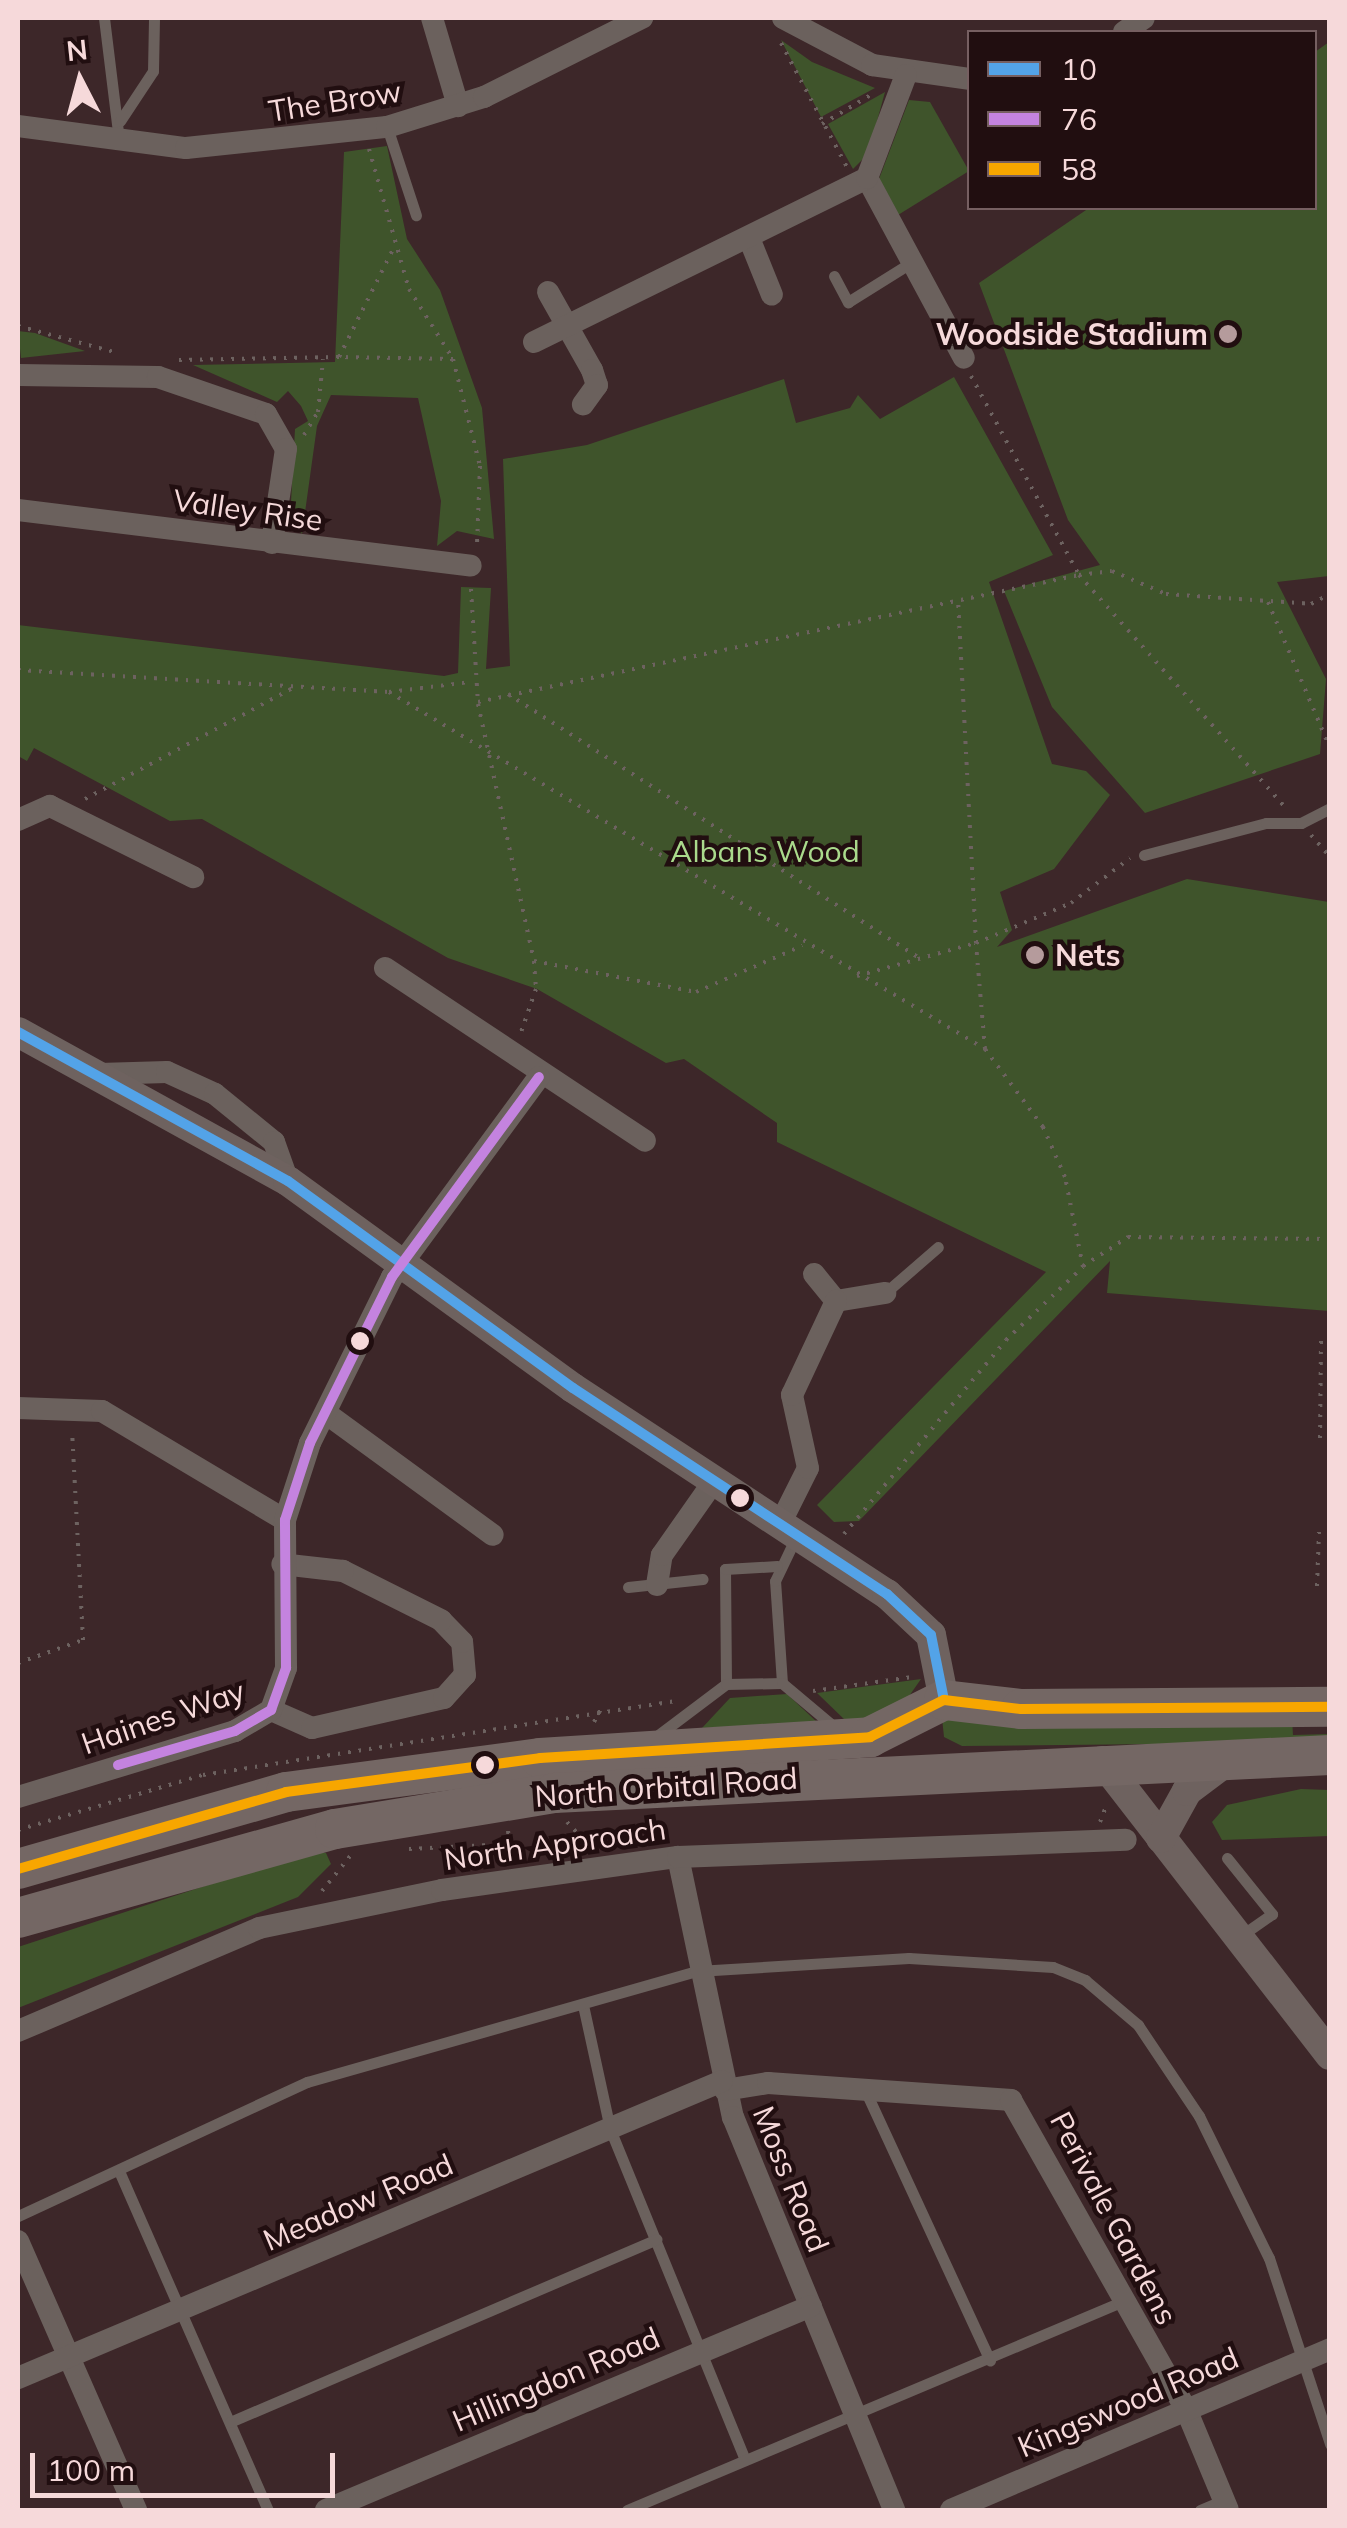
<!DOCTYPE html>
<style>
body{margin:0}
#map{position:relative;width:1347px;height:2528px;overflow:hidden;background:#3d2729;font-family:Mulish,sans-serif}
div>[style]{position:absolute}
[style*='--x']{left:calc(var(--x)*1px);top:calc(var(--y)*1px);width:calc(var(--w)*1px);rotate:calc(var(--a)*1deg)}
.green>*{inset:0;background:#3f542b}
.path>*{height:4px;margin-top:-2px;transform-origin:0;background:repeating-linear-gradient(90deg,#6d6260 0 2.5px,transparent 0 10.5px)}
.lane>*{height:11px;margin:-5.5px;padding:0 5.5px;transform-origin:5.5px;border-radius:5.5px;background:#6b615d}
.street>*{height:22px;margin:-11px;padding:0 11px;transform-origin:11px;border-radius:11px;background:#6b615d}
.secondary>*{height:30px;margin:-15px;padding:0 15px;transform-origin:15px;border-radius:15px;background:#6e625f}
.highway>*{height:40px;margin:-20px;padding:0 20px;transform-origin:20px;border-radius:20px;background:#746764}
.bus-1>*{height:10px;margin:-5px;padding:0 5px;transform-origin:5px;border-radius:5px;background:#53a3e8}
.bus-2>*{height:10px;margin:-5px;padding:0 5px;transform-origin:5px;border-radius:5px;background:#c483df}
.bus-3>*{height:10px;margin:-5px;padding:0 5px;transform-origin:5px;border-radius:5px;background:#f7a600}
.dots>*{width:28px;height:28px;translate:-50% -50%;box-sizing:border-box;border:5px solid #210e10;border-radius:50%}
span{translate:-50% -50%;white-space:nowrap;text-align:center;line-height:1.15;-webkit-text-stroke:9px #210e10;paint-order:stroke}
.street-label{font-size:30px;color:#f6d9da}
.poi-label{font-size:30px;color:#f6d9da;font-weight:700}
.right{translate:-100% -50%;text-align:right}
.left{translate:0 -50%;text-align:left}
.park-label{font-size:30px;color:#aada8c}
.frame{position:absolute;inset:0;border:20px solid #f6d9da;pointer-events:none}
.legend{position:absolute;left:967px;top:30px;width:350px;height:180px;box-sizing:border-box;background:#210e10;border:2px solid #765f61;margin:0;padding:12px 18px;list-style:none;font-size:30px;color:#f6d9da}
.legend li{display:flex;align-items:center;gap:20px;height:50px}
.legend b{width:50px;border:2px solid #765f61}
.north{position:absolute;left:30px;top:30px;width:100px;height:100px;-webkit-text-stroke:8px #210e10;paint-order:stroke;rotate:354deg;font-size:28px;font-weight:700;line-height:40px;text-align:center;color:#f6d9da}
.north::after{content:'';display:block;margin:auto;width:35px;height:45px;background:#f6d9da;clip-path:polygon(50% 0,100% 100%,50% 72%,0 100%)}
.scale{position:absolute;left:30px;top:2453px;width:305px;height:45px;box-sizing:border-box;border:5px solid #f6d9da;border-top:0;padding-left:12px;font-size:30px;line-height:35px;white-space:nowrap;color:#f6d9da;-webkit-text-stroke:8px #210e10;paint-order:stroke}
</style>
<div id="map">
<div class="green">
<i style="clip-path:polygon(781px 40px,812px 62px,875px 88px,821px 117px)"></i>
<i style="clip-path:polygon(1329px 42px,1329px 576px,1277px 582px,1326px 679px,1320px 754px,1145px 813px,1052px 707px,1004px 591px,1100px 565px,1068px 520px,979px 283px,1089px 208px,1314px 208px,1315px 52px)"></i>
<i style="clip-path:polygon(885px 92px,868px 154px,853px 169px,828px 124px)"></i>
<i style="clip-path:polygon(909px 100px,930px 102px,969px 171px,898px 215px,879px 179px)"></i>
<i style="clip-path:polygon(387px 146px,407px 239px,440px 290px,482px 408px,494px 539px,457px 531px,437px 546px,441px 501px,418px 398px,331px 395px,317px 426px,302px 534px,290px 520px,295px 429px,308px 421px,301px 406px,288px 391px,277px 402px,193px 365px,335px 362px,344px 152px)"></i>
<i style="clip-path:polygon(18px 331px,35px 333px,85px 351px,21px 358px)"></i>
<i style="clip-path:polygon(954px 377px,1053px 555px,989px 582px,1052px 764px,1086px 771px,1110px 795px,1054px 869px,1000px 892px,1012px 930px,997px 947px,1187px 879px,1329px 902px,1329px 1311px,1107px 1293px,1110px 1261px,859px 1521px,834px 1522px,817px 1505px,1046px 1272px,777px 1142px,777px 1123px,684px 1059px,666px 1063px,537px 989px,448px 958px,202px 819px,170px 821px,34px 748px,27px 761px,18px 756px,18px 625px,444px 676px,458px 673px,461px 587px,491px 588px,486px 669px,510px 666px,503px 459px,587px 445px,784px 379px,796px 423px,850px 408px,858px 395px,880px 419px)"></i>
<i style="clip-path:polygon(921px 1679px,898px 1712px,846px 1721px,817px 1693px)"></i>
<i style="clip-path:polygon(787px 1694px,818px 1723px,702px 1728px,730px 1698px)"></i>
<i style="clip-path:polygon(942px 1718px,1292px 1718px,1293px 1735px,1329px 1734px,1330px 1742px,962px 1746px,944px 1737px)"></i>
<i style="clip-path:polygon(1301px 1789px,1329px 1790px,1329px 1836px,1222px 1840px,1212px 1822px,1227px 1805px)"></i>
<i style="clip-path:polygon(306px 1853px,326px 1853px,331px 1864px,298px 1897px,18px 2008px,18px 1947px)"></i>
</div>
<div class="path">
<i style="--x:781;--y:43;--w:140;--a:62"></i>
<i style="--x:822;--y:124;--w:61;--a:-30.8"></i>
<i style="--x:369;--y:149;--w:146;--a:74.1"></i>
<i style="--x:409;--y:289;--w:83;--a:57.8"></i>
<i style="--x:453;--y:359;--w:114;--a:-179"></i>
<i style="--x:339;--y:357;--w:121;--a:-63.4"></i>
<i style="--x:18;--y:326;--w:104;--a:15.1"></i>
<i style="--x:453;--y:359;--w:110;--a:75.8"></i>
<i style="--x:480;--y:466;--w:79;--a:92.2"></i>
<i style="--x:179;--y:360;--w:160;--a:-1.1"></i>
<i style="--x:971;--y:376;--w:226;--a:61.5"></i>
<i style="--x:1079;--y:575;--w:309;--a:48.4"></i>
<i style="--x:304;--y:435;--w:27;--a:-59"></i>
<i style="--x:318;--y:412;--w:53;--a:-84.6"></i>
<i style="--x:471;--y:589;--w:113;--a:86.5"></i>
<i style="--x:478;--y:702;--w:614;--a:-11.93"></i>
<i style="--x:1079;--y:575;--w:33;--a:-7"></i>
<i style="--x:1112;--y:571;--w:59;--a:23.1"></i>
<i style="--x:1166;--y:594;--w:145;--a:3.9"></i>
<i style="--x:1311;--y:604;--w:21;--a:-28"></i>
<i style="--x:1268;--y:602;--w:159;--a:67"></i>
<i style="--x:18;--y:670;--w:372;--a:3.4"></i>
<i style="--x:389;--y:692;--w:83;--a:-7"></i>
<i style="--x:389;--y:692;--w:695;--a:30.92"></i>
<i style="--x:508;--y:694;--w:491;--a:32.7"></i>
<i style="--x:478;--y:704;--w:263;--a:77.7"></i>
<i style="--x:534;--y:961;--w:28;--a:86"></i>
<i style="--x:536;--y:989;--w:49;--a:109.2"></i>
<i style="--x:85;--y:799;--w:236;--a:-28.1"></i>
<i style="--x:1311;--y:835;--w:29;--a:49"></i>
<i style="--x:534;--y:961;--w:165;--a:10.8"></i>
<i style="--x:696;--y:992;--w:116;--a:-23.5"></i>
<i style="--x:857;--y:976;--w:123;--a:-15.5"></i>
<i style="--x:976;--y:943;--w:341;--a:-93"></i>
<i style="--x:1083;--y:1266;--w:54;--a:-32.8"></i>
<i style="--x:1128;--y:1237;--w:202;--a:0.6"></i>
<i style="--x:1320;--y:1438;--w:99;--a:-89.4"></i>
<i style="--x:844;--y:1534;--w:253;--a:-50.1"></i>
<i style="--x:1006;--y:1340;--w:106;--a:-43.5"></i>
<i style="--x:1083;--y:1267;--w:92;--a:-101.3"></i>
<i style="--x:1065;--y:1177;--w:55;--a:-113.7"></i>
<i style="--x:1043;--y:1127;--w:97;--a:-126.6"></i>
<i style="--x:985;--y:1049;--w:106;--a:-94.9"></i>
<i style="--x:976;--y:943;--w:103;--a:-22.8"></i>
<i style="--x:1071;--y:903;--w:74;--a:-37.3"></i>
<i style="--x:1317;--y:1586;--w:54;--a:-87.9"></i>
<i style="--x:18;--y:1663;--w:69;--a:-19.5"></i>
<i style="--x:83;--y:1640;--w:209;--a:-93"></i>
<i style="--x:813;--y:1691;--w:100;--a:-8"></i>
<i style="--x:594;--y:1722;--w:15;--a:-62"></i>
<i style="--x:567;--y:1822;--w:34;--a:47"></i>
<i style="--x:1100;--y:1822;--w:19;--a:-69"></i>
<i style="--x:18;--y:1830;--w:193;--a:-16.6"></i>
<i style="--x:203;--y:1775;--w:477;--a:-8.9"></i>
<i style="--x:409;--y:1849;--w:100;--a:-2.9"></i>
<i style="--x:509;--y:1844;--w:15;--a:-94"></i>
<i style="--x:322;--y:1891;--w:45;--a:-51.3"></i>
</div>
<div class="lane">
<i style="--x:104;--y:18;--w:124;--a:83"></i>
<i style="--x:120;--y:121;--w:60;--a:-56.6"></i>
<i style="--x:153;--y:71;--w:53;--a:-88.9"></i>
<i style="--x:387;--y:127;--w:93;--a:71.8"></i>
<i style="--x:834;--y:276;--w:30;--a:62"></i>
<i style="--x:848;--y:302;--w:75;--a:-32"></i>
<i style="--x:1144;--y:855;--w:126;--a:-14.7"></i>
<i style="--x:1266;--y:823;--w:35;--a:0"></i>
<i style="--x:1301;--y:823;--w:33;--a:-27"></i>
<i style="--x:885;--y:1293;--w:70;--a:-41"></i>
<i style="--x:628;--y:1587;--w:75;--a:-6.1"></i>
<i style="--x:782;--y:1683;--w:102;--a:-93.9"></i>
<i style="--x:775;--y:1581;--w:49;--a:-64.5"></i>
<i style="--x:726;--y:1684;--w:115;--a:-90.5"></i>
<i style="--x:725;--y:1569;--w:52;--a:-3.3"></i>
<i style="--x:657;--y:1736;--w:86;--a:-37"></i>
<i style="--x:726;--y:1684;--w:56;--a:-1"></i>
<i style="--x:782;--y:1683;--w:73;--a:40"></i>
<i style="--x:1227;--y:1858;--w:72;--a:51.2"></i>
<i style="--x:1272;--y:1914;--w:38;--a:145"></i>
<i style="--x:583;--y:2005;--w:127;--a:77.7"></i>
<i style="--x:610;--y:2129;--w:357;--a:67.8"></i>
<i style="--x:865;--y:2090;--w:298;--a:65.2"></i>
<i style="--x:119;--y:2171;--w:370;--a:66.3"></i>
<i style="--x:18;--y:2216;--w:319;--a:-24.9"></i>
<i style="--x:307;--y:2082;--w:405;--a:-15.9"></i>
<i style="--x:697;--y:1971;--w:212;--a:-3.5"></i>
<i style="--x:909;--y:1958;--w:144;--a:3.6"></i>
<i style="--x:1053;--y:1967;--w:35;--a:22"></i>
<i style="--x:1085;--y:1980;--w:70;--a:40.3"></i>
<i style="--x:1138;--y:2025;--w:110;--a:56.2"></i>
<i style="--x:1199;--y:2116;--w:158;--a:63.8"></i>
<i style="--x:1269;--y:2258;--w:196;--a:71.8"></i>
<i style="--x:230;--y:2422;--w:464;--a:-23.2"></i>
<i style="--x:627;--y:2510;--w:536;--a:-22.83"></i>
<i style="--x:1200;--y:2510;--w:25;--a:-23"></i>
</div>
<div class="street">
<i style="--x:432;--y:18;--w:92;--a:73.5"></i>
<i style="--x:783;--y:18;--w:101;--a:27.8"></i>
<i style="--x:872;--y:65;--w:98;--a:8.2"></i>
<i style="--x:1124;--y:32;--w:24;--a:-35"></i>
<i style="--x:18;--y:126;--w:169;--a:7.5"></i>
<i style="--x:186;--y:148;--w:202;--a:-6"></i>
<i style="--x:387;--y:127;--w:102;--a:-17.2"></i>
<i style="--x:484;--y:97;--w:177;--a:-26.6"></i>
<i style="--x:867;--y:178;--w:204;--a:61.7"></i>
<i style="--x:749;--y:238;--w:61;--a:68"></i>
<i style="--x:548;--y:292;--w:90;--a:60.6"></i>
<i style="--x:592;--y:370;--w:16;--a:72"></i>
<i style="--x:597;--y:385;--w:24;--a:126"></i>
<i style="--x:534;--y:342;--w:371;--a:-26.2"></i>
<i style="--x:867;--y:178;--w:110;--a:-69.3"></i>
<i style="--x:18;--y:375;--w:140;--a:0.8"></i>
<i style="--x:158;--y:377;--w:114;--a:18.9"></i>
<i style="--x:266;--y:414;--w:40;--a:60.3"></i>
<i style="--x:286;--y:449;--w:95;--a:98.5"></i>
<i style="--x:18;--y:510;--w:456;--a:7"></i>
<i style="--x:18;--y:820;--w:35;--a:-24"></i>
<i style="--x:50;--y:806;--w:160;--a:26.4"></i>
<i style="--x:385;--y:968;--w:312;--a:33.6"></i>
<i style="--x:99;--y:1074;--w:68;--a:-1.7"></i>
<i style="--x:167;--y:1072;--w:53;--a:24.6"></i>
<i style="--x:215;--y:1094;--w:76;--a:39.1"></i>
<i style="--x:274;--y:1142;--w:41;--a:70.3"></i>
<i style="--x:814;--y:1274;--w:35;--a:51"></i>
<i style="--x:836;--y:1301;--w:50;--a:-9.3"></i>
<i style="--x:18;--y:1408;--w:84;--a:2"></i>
<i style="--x:102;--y:1411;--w:213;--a:30.8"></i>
<i style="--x:327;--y:1414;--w:205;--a:36.1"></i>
<i style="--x:781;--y:1522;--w:60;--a:-63.4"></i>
<i style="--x:808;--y:1468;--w:75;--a:-102.4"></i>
<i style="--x:792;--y:1395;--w:104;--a:-64.9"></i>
<i style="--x:657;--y:1585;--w:30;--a:-81"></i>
<i style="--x:662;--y:1555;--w:90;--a:-54.9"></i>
<i style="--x:271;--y:1710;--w:45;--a:23.7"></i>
<i style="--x:312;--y:1728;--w:135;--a:-12.8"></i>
<i style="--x:444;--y:1698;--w:31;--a:-48"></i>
<i style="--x:465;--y:1675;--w:33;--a:-95"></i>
<i style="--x:462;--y:1642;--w:30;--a:-134"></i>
<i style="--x:441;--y:1620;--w:110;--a:-153.4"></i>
<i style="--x:343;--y:1571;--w:61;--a:-173.5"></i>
<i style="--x:18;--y:1797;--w:227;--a:-16.9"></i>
<i style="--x:235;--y:1731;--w:42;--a:-30.3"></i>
<i style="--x:271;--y:1710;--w:45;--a:-70.3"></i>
<i style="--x:286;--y:1668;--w:148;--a:-90.4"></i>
<i style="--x:285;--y:1520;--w:81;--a:-72"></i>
<i style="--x:310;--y:1443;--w:185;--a:-63.7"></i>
<i style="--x:392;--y:1277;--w:248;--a:-53.7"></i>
<i style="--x:678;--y:1857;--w:266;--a:78.1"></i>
<i style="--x:733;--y:2117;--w:425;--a:67.7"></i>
<i style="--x:18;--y:2031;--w:262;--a:-23.1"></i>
<i style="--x:259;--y:1928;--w:187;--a:-11.7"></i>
<i style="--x:442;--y:1890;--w:238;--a:-8"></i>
<i style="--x:678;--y:1857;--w:448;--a:-2.2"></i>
<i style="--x:725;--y:2090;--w:44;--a:-9.2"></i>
<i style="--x:768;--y:2083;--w:244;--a:4"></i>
<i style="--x:1011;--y:2100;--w:355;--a:60.5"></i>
<i style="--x:1186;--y:2409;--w:109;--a:67.4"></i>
<i style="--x:18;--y:2241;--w:294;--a:66.3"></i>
<i style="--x:18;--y:2378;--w:764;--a:-22.87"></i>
<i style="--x:326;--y:2510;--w:526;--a:-22.81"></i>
<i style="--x:951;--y:2510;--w:412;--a:-23"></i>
</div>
<div class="secondary">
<i style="--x:18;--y:1032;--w:308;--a:28.9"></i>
<i style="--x:288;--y:1181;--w:352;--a:36"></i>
<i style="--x:573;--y:1388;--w:376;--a:33.3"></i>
<i style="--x:887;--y:1594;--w:60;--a:43"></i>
<i style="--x:931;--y:1635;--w:66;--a:78.7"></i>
<i style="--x:1102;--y:1761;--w:372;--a:52.2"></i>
<i style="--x:1161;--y:1838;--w:54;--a:-61"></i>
<i style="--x:1187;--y:1791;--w:55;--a:-36.9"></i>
</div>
<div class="highway">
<i style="--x:18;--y:1869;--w:279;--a:-16"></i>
<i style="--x:286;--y:1792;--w:256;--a:-7.6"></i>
<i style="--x:540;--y:1758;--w:331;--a:-3.6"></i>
<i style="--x:870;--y:1737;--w:83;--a:-26.6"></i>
<i style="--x:944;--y:1700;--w:78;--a:6.7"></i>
<i style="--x:1021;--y:1709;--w:309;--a:-0.4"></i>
<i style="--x:18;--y:1918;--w:329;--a:-15.7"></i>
<i style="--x:335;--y:1829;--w:222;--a:-9.3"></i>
<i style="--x:554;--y:1793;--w:777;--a:-2.8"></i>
</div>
<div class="bus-1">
<i style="--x:18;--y:1032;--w:308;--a:28.9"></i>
<i style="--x:288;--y:1181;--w:352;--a:36"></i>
<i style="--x:573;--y:1388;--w:376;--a:33.3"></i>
<i style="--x:887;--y:1594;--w:60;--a:43"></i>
<i style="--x:931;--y:1635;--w:66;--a:78.7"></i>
</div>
<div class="bus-2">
<i style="--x:118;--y:1765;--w:122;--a:-16.2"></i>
<i style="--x:235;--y:1731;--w:42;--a:-30.3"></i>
<i style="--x:271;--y:1710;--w:45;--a:-70.3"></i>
<i style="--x:286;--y:1668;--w:148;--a:-90.4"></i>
<i style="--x:285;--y:1520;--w:81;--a:-72"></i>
<i style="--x:310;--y:1443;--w:185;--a:-63.7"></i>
<i style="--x:392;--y:1277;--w:248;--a:-53.7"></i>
</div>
<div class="bus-3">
<i style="--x:18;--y:1869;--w:279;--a:-16"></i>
<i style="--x:286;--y:1792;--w:256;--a:-7.6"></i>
<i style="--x:540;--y:1758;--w:331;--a:-3.6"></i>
<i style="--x:870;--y:1737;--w:83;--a:-26.6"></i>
<i style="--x:944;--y:1700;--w:78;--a:6.7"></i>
<i style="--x:1021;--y:1709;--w:309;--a:-0.4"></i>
</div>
<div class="dots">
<i style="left:1228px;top:334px;background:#b59b9c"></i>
<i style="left:1035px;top:955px;background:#b59b9c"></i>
<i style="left:360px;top:1341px;background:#f6d9da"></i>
<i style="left:740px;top:1498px;background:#f6d9da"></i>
<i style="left:485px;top:1765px;background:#f6d9da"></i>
</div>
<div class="street-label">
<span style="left:335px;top:101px;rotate:-9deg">The Brow</span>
<span style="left:248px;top:510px;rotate:8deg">Valley Rise</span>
<span style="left:163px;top:1717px;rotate:-19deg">Haines Way</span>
<span style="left:666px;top:1787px;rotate:-4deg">North Orbital Road</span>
<span style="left:555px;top:1844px;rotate:-8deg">North Approach</span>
<span style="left:791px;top:2179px;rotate:68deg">Moss Road</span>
<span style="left:358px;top:2202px;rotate:-23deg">Meadow Road</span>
<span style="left:1114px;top:2218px;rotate:62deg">Perivale Gardens</span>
<span style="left:556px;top:2379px;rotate:-23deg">Hillingdon Road</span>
<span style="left:1128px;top:2402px;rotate:-23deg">Kingswood Road</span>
</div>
<div class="poi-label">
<span class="right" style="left:1208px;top:334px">Woodside Stadium</span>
<span class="left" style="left:1055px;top:955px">Nets</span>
</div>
<div class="park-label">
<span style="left:765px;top:851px">Albans Wood</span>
</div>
<div class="frame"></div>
<ul class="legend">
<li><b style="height:12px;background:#53a3e8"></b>10</li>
<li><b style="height:12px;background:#c483df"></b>76</li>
<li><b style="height:12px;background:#f7a600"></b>58</li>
</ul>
<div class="north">N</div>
<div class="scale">100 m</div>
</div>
